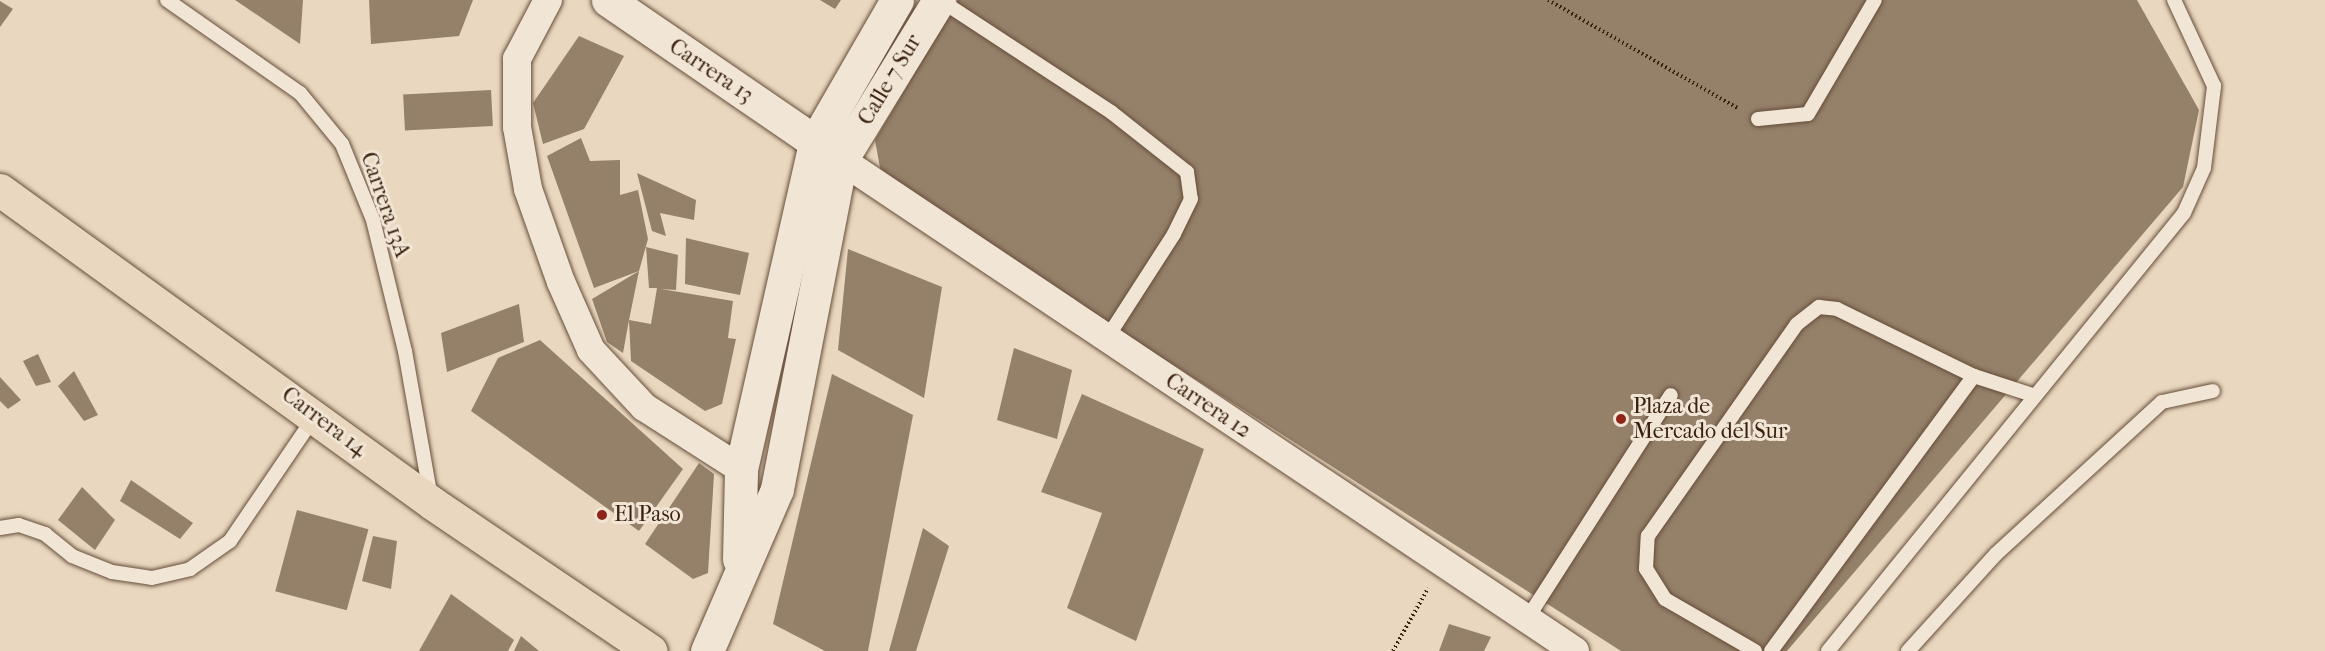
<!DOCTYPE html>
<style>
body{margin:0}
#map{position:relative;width:2325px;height:651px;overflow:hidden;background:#e9d7bf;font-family:"IM FELL French Canon",serif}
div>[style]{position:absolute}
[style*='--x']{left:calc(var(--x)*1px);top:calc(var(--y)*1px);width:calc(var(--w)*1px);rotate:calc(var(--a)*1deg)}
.building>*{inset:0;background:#95806a;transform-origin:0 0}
.path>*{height:4px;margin-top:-2px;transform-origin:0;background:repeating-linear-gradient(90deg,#3a210d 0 1.5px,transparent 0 4.5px)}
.roads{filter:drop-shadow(0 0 2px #664e3a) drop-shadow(0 0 2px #664e3a)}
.service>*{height:14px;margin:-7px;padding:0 7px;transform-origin:7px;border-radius:7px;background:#f1e5d5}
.minor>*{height:28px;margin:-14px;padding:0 14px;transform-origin:14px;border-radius:14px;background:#f1e5d5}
.tertiary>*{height:33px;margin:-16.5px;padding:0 16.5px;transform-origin:16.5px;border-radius:16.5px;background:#f1e5d5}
.secondary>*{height:33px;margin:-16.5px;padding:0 16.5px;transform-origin:16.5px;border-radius:16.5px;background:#f1e5d5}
.primary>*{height:33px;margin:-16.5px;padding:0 16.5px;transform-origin:16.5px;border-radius:16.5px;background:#e9d7bf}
.dots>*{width:16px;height:16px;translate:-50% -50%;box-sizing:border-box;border:3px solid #f1e5d5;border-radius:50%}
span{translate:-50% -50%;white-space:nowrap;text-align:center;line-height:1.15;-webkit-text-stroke:6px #f1e5d5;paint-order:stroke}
.street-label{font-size:22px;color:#3a210d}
.poi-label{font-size:22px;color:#3a210d}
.left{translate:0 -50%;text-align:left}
</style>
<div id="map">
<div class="building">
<i style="clip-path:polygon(235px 0,303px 0,300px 44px)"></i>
<i style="clip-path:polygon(369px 0,473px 0,459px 36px,371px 44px)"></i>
<i style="clip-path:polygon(820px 0,841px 0,835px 9px)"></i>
<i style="clip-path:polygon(958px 0,2137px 0,2199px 110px,2183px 187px,1787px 651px,1621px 651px,882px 179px,875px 140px)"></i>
<i style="clip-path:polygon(0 1px,13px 9px,0 27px)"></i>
<i style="clip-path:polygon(579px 36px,624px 56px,584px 129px,543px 144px,533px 103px)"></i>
<i style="left:491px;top:90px;width:36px;height:88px;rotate:87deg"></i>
<i style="clip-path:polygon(581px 138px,590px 161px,620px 160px,620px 195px,638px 190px,648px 239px,639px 271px,594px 288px,547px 156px)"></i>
<i style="clip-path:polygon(637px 173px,696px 200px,694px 220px,660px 213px,666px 236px,652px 231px)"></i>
<i style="clip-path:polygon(686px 238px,749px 253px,740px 295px,685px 284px)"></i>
<i style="clip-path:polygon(646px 247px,678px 255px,676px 290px,661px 289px,733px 301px,728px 338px,736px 339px,722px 404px,705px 411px,631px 361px,629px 320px,623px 353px,607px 342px,592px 299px,639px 271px,629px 320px,651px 324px,657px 288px,649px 288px)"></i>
<i style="clip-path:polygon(848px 249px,942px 287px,924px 398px,838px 350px)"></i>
<i style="clip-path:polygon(519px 304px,524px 342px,447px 372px,441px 333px)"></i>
<i style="clip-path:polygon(540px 340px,683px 469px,639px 531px,471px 411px,498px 358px)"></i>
<i style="clip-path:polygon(1014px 348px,1072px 370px,1057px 439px,997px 420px)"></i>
<i style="clip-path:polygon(38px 354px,51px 382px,36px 386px,23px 361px)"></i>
<i style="clip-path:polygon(74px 371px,98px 415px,84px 421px,58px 386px)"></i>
<i style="clip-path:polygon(832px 374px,913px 415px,868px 651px,825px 651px,773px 624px)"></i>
<i style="clip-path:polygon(0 377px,21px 400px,8px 409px,0 401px)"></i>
<i style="clip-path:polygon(1082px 394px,1204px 449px,1136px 641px,1067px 608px,1102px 513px,1041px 492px)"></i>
<i style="clip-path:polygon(699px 463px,714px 474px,708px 573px,693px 579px,645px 544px)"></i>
<i style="clip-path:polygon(131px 480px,193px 523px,180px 539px,120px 501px)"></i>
<i style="clip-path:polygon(82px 487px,115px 520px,95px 550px,58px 520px)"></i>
<i style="left:297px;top:510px;width:74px;height:84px;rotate:15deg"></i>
<i style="clip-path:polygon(923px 528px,949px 546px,916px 651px,889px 651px)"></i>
<i style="clip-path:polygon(373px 536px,397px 541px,391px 589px,362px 581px)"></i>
<i style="clip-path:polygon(451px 594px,514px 640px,508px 651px,419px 651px)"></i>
<i style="clip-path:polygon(1449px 624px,1491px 637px,1484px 651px,1439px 651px)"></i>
<i style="clip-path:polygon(521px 636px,539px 651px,514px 651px)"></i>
</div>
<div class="path">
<i style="--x:1548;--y:0;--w:218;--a:29.7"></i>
<i style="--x:1393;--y:651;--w:72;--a:-60.9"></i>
</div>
<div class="roads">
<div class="service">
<i style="--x:167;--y:0;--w:162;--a:35"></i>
<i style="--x:300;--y:93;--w:66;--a:50.5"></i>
<i style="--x:342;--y:144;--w:82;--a:67.8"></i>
<i style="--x:373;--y:220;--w:135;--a:76.3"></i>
<i style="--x:405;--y:351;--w:149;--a:80"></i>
<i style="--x:940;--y:0;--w:204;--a:33.2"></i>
<i style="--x:1111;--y:112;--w:97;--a:38.3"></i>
<i style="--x:1187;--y:172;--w:27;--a:82"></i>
<i style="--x:1191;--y:199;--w:39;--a:116"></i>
<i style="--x:1174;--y:234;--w:124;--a:122.8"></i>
<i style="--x:1758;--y:119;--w:50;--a:-5.7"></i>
<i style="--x:1808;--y:114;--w:132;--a:-59.6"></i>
<i style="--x:0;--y:528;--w:19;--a:-9"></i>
<i style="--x:19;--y:525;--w:28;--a:19"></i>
<i style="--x:45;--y:534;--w:35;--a:39"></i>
<i style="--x:72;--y:556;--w:43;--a:21.8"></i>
<i style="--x:112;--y:572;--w:40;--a:8.5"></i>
<i style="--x:152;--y:578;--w:39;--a:-13"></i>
<i style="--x:190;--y:569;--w:49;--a:-35"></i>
<i style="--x:230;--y:541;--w:151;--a:-55.8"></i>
<i style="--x:1527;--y:619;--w:266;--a:-57.3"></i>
<i style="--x:1755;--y:651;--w:104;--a:-150"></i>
<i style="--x:1665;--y:599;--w:36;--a:-122"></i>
<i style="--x:1646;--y:569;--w:33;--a:-87"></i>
<i style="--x:1648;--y:536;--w:259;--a:-54.9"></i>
<i style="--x:1797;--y:324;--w:28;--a:-38"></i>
<i style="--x:1819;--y:307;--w:18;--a:6"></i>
<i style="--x:1837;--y:309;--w:153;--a:26.1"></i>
<i style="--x:1771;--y:651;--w:342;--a:-53.6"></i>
<i style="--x:1974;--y:376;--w:62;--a:17.9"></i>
<i style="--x:1828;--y:651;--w:564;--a:-50.9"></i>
<i style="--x:2184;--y:213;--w:49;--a:-66"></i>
<i style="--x:2204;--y:168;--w:83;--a:-83"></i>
<i style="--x:2214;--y:86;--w:95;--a:-114.9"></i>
<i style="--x:1908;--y:651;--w:131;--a:-47.8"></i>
<i style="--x:1996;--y:554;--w:225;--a:-42.5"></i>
<i style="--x:2162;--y:402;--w:52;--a:-12.2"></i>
</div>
<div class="minor">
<i style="--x:548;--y:0;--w:67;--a:117.7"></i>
<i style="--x:517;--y:59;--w:68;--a:90"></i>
<i style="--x:517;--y:127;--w:63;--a:79.9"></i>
<i style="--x:528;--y:189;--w:99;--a:70.5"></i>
<i style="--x:561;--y:282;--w:74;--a:66.2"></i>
<i style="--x:591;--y:350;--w:78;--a:47.1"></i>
<i style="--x:644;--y:407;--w:115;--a:32.6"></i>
<i style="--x:841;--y:160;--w:883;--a:33.78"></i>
</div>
<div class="tertiary">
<i style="--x:608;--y:0;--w:280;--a:34.4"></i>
</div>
<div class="secondary">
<i style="--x:739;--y:559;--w:90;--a:-88.7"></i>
<i style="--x:741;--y:469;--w:335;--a:-77.2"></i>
<i style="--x:815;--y:142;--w:164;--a:-60"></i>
<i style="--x:707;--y:651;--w:176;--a:-66.6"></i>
<i style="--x:777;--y:489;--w:335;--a:-79"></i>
<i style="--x:841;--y:160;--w:188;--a:-58.5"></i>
</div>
<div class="primary">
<i style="--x:0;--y:190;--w:533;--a:35.92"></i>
<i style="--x:432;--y:503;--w:264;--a:34.1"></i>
</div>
</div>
<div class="dots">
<i style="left:1621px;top:419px;background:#8f2418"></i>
<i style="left:602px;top:515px;background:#8f2418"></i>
</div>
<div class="street-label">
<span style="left:711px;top:71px;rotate:34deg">Carrera 13</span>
<span style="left:890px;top:80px;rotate:-59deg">Calle 7 Sur</span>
<span style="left:385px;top:205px;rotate:71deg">Carrera 13A</span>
<span style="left:1208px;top:406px;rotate:34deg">Carrera 12</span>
<span style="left:324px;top:422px;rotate:37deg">Carrera 14</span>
</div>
<div class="poi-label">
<span class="left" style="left:1633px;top:419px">Plaza de<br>Mercado del Sur</span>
<span class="left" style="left:614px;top:515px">El Paso</span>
</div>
</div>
